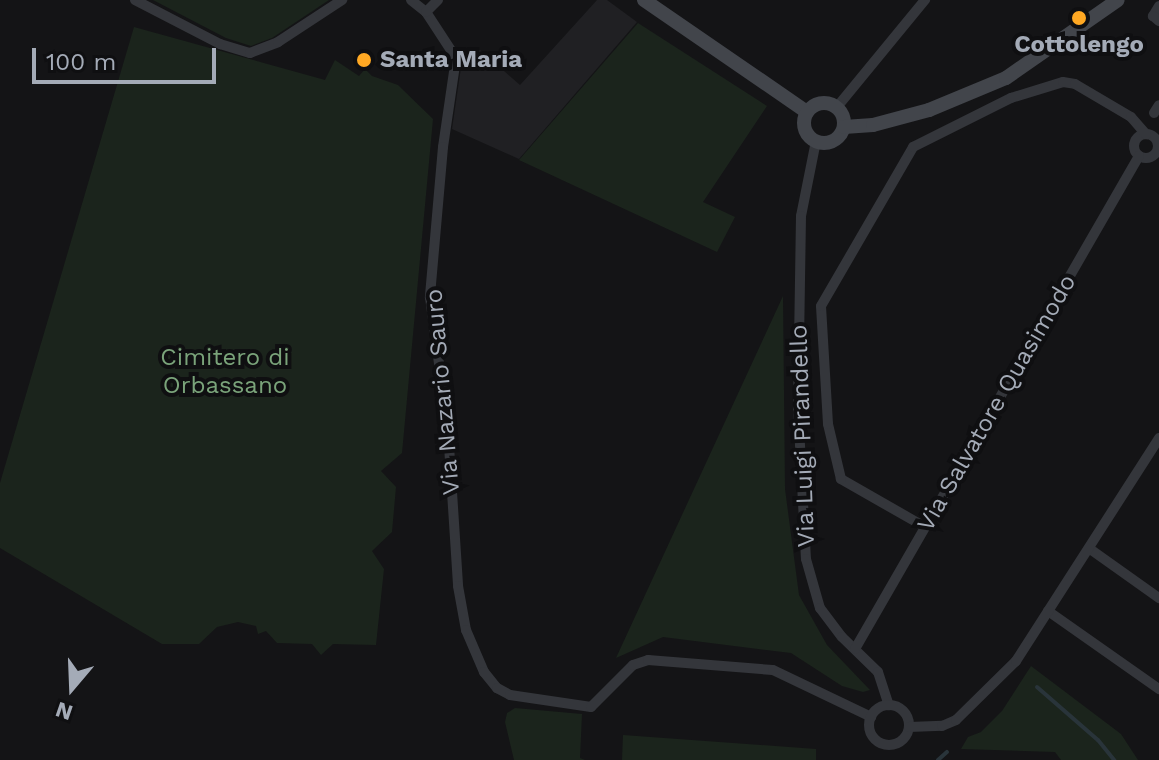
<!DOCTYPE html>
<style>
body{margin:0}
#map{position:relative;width:1159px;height:760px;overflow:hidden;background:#141416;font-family:"Work Sans",sans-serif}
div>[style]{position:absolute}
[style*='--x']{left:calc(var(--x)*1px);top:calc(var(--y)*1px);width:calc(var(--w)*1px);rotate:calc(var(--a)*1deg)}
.built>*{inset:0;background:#202023}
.green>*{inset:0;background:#1b241c}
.stream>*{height:4px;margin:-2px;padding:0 2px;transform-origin:2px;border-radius:2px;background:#29343a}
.street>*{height:10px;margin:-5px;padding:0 5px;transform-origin:5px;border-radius:5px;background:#34363b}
.street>.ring{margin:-5px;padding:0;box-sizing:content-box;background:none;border:10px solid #34363b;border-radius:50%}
.secondary>*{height:14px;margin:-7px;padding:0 7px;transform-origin:7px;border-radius:7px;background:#42454b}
.secondary>.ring{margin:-7px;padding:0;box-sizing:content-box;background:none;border:14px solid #42454b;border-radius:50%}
.dots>*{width:22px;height:22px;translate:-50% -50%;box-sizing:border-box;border:4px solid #0f0f11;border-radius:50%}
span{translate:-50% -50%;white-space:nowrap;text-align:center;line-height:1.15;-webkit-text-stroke:8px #0f0f11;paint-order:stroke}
.poi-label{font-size:24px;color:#a4abb7;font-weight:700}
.left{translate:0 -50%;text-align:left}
.park-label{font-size:24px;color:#7aa37a}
.street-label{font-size:24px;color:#a4abb7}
.north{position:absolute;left:32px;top:648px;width:80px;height:80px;-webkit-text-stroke:6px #0f0f11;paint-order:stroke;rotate:199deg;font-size:22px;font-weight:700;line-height:32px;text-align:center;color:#a4abb7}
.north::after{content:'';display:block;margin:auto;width:28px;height:36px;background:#a4abb7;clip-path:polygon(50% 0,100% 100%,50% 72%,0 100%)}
.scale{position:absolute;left:32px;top:48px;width:184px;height:36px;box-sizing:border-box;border:4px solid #a4abb7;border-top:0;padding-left:10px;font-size:24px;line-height:28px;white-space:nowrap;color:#a4abb7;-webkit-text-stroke:6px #0f0f11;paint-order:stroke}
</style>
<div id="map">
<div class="built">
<i style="clip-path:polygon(597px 0,607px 0,637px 22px,519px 159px,452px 129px,463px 54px,480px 50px,520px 85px)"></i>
</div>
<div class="green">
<i style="clip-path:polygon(153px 0,329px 0,272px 38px,251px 46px,226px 38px)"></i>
<i style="clip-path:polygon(638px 23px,767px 106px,703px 202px,735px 217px,717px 252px,519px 160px)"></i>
<i style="clip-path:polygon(134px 27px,325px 80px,335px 60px,359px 76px,365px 69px,372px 76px,398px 85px,433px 119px,402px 453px,381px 471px,396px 487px,392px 532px,372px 551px,384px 569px,376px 645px,333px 644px,321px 655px,312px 644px,277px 643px,266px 631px,258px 634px,256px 626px,238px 622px,217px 627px,199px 644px,162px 644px,0 548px,0 483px)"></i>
<i style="clip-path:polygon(783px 296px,785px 489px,799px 595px,827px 645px,870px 690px,863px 692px,842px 686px,791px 653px,663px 637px,616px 658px)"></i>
<i style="clip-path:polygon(1031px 666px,1121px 734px,1138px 760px,1061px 760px,1055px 752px,961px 749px,968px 737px,981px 732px,1002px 711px)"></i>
<i style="clip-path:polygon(515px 708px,582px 714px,580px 758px,585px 760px,514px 760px,505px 722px,507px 713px)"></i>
<i style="clip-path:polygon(623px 735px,816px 749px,816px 760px,622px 760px)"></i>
</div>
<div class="stream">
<i style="--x:1037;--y:687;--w:81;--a:41"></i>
<i style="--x:1098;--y:740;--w:26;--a:51"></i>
<i style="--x:938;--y:760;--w:12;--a:-42"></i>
</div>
<div class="street">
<i style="--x:135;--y:0;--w:96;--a:27.4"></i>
<i style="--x:220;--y:44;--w:31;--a:17"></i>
<i style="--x:250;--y:53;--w:30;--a:-21"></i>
<i style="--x:278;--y:42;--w:77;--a:-33.3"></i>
<i style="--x:411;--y:0;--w:19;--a:39"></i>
<i style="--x:426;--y:12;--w:55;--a:56.9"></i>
<i style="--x:456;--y:58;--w:90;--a:98.3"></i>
<i style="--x:443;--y:147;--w:151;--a:95"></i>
<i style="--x:430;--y:297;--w:134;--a:82.3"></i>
<i style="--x:448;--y:430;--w:156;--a:86.3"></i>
<i style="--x:458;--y:586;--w:45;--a:79.7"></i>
<i style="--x:466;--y:630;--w:46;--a:66.8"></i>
<i style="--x:484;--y:672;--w:21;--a:51"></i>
<i style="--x:497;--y:688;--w:15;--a:28"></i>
<i style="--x:510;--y:695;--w:82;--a:8.4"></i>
<i style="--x:591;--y:707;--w:59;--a:-45"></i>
<i style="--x:633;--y:665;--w:16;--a:-18"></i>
<i style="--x:648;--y:660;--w:125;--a:4.6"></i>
<i style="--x:773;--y:670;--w:109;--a:25.6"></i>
<i style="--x:1159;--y:6;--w:12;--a:121"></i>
<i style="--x:1153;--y:16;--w:8;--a:40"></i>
<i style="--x:426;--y:12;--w:17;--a:-45"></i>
<i style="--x:837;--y:107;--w:139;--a:-50.6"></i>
<i style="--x:1154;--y:113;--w:9;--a:-58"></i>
<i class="ring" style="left:1134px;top:134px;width:14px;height:14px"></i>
<i style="--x:816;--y:141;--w:76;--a:101.3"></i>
<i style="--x:801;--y:216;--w:191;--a:90.9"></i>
<i style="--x:798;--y:407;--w:152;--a:87"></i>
<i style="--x:806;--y:559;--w:51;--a:74.1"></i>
<i style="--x:820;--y:608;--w:36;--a:53"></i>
<i style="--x:842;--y:637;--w:50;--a:44.2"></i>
<i style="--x:878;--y:672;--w:35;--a:72"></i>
<i style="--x:925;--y:527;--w:97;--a:-150.3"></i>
<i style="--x:841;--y:479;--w:57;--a:-103.3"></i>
<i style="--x:828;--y:424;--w:118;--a:-93.4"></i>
<i style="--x:821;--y:306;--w:184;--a:-59.9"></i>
<i style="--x:913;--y:147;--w:110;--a:-26.6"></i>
<i style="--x:1011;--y:98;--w:54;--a:-17.1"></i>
<i style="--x:1063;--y:82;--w:12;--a:9"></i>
<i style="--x:1075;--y:84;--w:65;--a:30.5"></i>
<i style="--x:1131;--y:117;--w:23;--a:49"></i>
<i style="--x:1090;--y:549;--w:85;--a:35.4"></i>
<i style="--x:1048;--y:611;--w:136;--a:35.1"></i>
<i style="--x:855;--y:649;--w:569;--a:-60.06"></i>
<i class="ring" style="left:869px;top:705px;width:30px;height:30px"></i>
<i style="--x:909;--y:727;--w:33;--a:-2"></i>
<i style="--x:942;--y:726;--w:15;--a:-23"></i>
<i style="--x:956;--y:720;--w:84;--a:-44.5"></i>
<i style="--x:1016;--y:661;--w:265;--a:-57.3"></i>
</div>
<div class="secondary">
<i style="--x:644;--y:0;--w:198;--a:34.5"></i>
<i class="ring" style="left:804px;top:103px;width:26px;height:26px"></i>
<i style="--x:844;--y:127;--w:29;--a:-4"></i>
<i style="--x:873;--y:125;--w:58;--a:-15"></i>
<i style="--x:929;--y:110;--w:83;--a:-22.6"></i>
<i style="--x:1006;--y:78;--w:136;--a:-34.9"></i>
</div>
<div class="dots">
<i style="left:1079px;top:18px;background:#ffa823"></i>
<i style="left:364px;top:60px;background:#ffa823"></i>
</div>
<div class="poi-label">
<span style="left:1079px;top:45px">Cottolengo</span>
<span class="left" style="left:380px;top:60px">Santa Maria</span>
</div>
<div class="park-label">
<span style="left:225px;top:372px">Cimitero di<br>Orbassano</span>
</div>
<div class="street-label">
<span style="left:443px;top:392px;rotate:-95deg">Via Nazario Sauro</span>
<span style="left:997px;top:403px;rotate:-60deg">Via Salvatore Quasimodo</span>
<span style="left:803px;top:436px;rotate:-92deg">Via Luigi Pirandello</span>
</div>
<div class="north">N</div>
<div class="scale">100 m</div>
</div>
